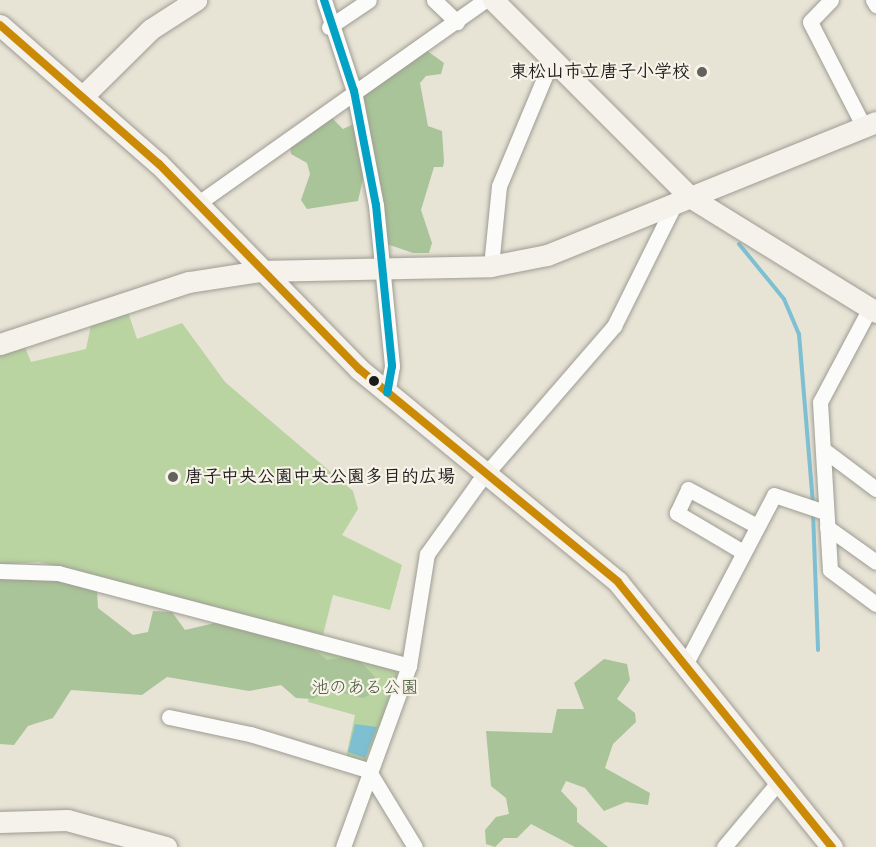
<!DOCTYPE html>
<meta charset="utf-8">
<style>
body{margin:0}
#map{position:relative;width:876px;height:847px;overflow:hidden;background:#e7e3d5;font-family:"Comic Neue","Klee One",sans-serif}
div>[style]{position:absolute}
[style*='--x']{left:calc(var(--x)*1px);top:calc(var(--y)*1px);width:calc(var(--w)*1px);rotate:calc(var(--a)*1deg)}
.green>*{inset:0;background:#b9d3a1}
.forest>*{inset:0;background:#a9c498}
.water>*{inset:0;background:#7ebfd2}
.stream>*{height:4px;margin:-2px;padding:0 2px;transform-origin:2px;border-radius:2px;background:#7ebfd2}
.roads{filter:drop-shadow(0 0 2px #9e9c94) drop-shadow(0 0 2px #9e9c94)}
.street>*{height:15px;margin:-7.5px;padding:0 7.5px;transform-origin:7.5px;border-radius:7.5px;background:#fbfbf9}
.secondary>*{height:21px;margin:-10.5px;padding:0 10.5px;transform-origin:10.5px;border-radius:10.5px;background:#f5f1eb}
.bus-1>*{height:8px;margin:-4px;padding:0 4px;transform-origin:4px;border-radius:4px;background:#cb8a06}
.bus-2>*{height:8px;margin:-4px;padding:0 4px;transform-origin:4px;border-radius:4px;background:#01a2c5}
.dots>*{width:16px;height:16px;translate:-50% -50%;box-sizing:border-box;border:3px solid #f7f3e8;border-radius:50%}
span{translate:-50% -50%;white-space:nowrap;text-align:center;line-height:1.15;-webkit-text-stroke:4.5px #f7f3e8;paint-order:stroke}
.poi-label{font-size:18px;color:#1c1c1c;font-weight:700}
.right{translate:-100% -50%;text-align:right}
.left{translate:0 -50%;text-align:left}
.park-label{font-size:18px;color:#46583c}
</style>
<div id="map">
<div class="green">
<i style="clip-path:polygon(127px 309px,137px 339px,182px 323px,225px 382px,353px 491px,358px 509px,342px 535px,402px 565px,390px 610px,333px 595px,323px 635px,39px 562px,0 565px,0 354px,24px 345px,31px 362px,86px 349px,92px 321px)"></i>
<i style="clip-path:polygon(318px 647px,394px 668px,399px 678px,365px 762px,346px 757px,355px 715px,308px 702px)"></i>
</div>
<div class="forest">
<i style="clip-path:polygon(426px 50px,444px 63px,441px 74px,426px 76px,420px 83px,428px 126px,442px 131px,444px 161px,443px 167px,434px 167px,421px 210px,432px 243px,429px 253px,413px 253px,384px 243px,373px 155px,359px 155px,364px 174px,358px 201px,307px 209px,301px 200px,310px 174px,307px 163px,291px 154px,290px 145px,332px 118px,343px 129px,364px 119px,360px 96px)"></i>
<i style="clip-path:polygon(22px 570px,97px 591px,98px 608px,133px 635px,148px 632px,153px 611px,172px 612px,185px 630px,219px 622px,305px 642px,327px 660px,355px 656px,375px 677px,375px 692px,363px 698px,328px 689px,313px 699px,296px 698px,281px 685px,249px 691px,167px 677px,142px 695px,71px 690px,53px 718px,28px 726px,14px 745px,0 744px,0 577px)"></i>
<i style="clip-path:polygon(604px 659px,627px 664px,630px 680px,617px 699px,635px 713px,636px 722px,613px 744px,605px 768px,650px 793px,648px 805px,626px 802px,604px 811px,585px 788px,566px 781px,561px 791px,577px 808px,577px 822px,608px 847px,575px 847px,531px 824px,517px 838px,504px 838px,495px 847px,486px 844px,485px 830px,496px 817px,509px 814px,506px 798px,491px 786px,486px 731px,552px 733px,557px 709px,584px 709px,574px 683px)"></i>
</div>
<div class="water">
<i style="clip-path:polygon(355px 724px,377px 727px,365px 758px,348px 752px)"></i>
</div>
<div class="stream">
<i style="--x:739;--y:244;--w:71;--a:50.7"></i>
<i style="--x:784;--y:299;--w:38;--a:67"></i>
<i style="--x:799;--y:334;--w:172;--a:85.3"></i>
<i style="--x:813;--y:512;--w:138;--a:87.9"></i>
</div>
<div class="roads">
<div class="street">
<i style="--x:324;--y:0;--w:96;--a:71.8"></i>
<i style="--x:354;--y:91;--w:116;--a:79.1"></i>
<i style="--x:376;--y:205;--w:162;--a:84.3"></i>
<i style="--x:392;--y:366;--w:27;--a:100"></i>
<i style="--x:434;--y:0;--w:32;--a:44"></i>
<i style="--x:831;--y:0;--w:30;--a:134"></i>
<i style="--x:810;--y:22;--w:118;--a:62.8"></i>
<i style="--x:873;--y:0;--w:6;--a:59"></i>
<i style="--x:329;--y:27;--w:48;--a:-34"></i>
<i style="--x:197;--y:204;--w:353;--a:-35.3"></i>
<i style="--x:491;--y:266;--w:80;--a:-84.3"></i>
<i style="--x:499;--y:186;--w:138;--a:-67.3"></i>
<i style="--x:870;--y:308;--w:106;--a:118"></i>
<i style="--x:820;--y:402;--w:168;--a:86.6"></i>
<i style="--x:830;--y:570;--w:57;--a:36.5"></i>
<i style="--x:824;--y:450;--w:65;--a:36.9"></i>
<i style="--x:827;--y:527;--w:60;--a:35.5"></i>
<i style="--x:743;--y:552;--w:77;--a:-149.4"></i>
<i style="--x:677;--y:513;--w:26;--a:-65"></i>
<i style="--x:688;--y:489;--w:78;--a:28.2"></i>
<i style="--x:0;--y:571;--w:58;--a:2"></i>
<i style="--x:58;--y:573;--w:363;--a:14.8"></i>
<i style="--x:687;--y:661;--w:187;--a:-62.3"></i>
<i style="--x:774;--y:495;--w:54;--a:18.4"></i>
<i style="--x:169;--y:717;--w:83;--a:11.9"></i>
<i style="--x:250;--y:734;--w:123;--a:17"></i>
<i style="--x:368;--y:770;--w:90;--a:58.6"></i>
<i style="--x:343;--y:847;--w:193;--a:-70"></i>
<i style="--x:409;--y:666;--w:113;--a:-80.9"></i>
<i style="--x:427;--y:554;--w:87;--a:-54.3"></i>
<i style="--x:478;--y:483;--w:208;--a:-49.1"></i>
<i style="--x:614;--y:326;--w:137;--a:-63.6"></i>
<i style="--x:724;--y:847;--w:87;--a:-50.1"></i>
</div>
<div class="secondary">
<i style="--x:493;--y:0;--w:279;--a:45"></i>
<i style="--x:690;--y:197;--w:219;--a:31.7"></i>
<i style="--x:0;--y:25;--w:211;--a:41.2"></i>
<i style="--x:159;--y:164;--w:286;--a:45.7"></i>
<i style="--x:359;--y:369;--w:335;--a:39.4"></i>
<i style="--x:618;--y:582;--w:341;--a:51.1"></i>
<i style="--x:83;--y:96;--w:95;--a:-44.6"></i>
<i style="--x:151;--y:29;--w:54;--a:-32.8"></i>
<i style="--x:0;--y:344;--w:199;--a:-18.2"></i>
<i style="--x:189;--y:282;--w:71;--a:-8.9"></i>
<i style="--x:259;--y:271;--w:232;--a:-1.2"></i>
<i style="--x:491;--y:266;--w:57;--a:-11.1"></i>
<i style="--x:547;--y:255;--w:355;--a:-22"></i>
<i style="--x:0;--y:822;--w:67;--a:-1.7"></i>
<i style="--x:67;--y:820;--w:103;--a:15.3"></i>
</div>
</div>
<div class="bus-1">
<i style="--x:0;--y:25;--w:211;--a:41.2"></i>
<i style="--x:159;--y:164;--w:286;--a:45.7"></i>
<i style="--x:359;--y:369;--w:335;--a:39.4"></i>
<i style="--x:618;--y:582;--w:341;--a:51.1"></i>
</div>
<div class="bus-2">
<i style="--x:324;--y:0;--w:96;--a:71.8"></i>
<i style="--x:354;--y:91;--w:116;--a:79.1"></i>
<i style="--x:376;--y:205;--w:162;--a:84.3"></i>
<i style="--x:392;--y:366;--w:27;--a:100"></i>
</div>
<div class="dots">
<i style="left:702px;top:72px;background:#63625d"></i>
<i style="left:374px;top:381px;background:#1c1c1c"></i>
<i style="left:173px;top:477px;background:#63625d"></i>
</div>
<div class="poi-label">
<span class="right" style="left:690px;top:72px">東松山市立唐子小学校</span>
<span class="left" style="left:185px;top:477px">唐子中央公園中央公園多目的広場</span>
</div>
<div class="park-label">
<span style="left:365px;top:688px">池のある公園</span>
</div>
</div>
